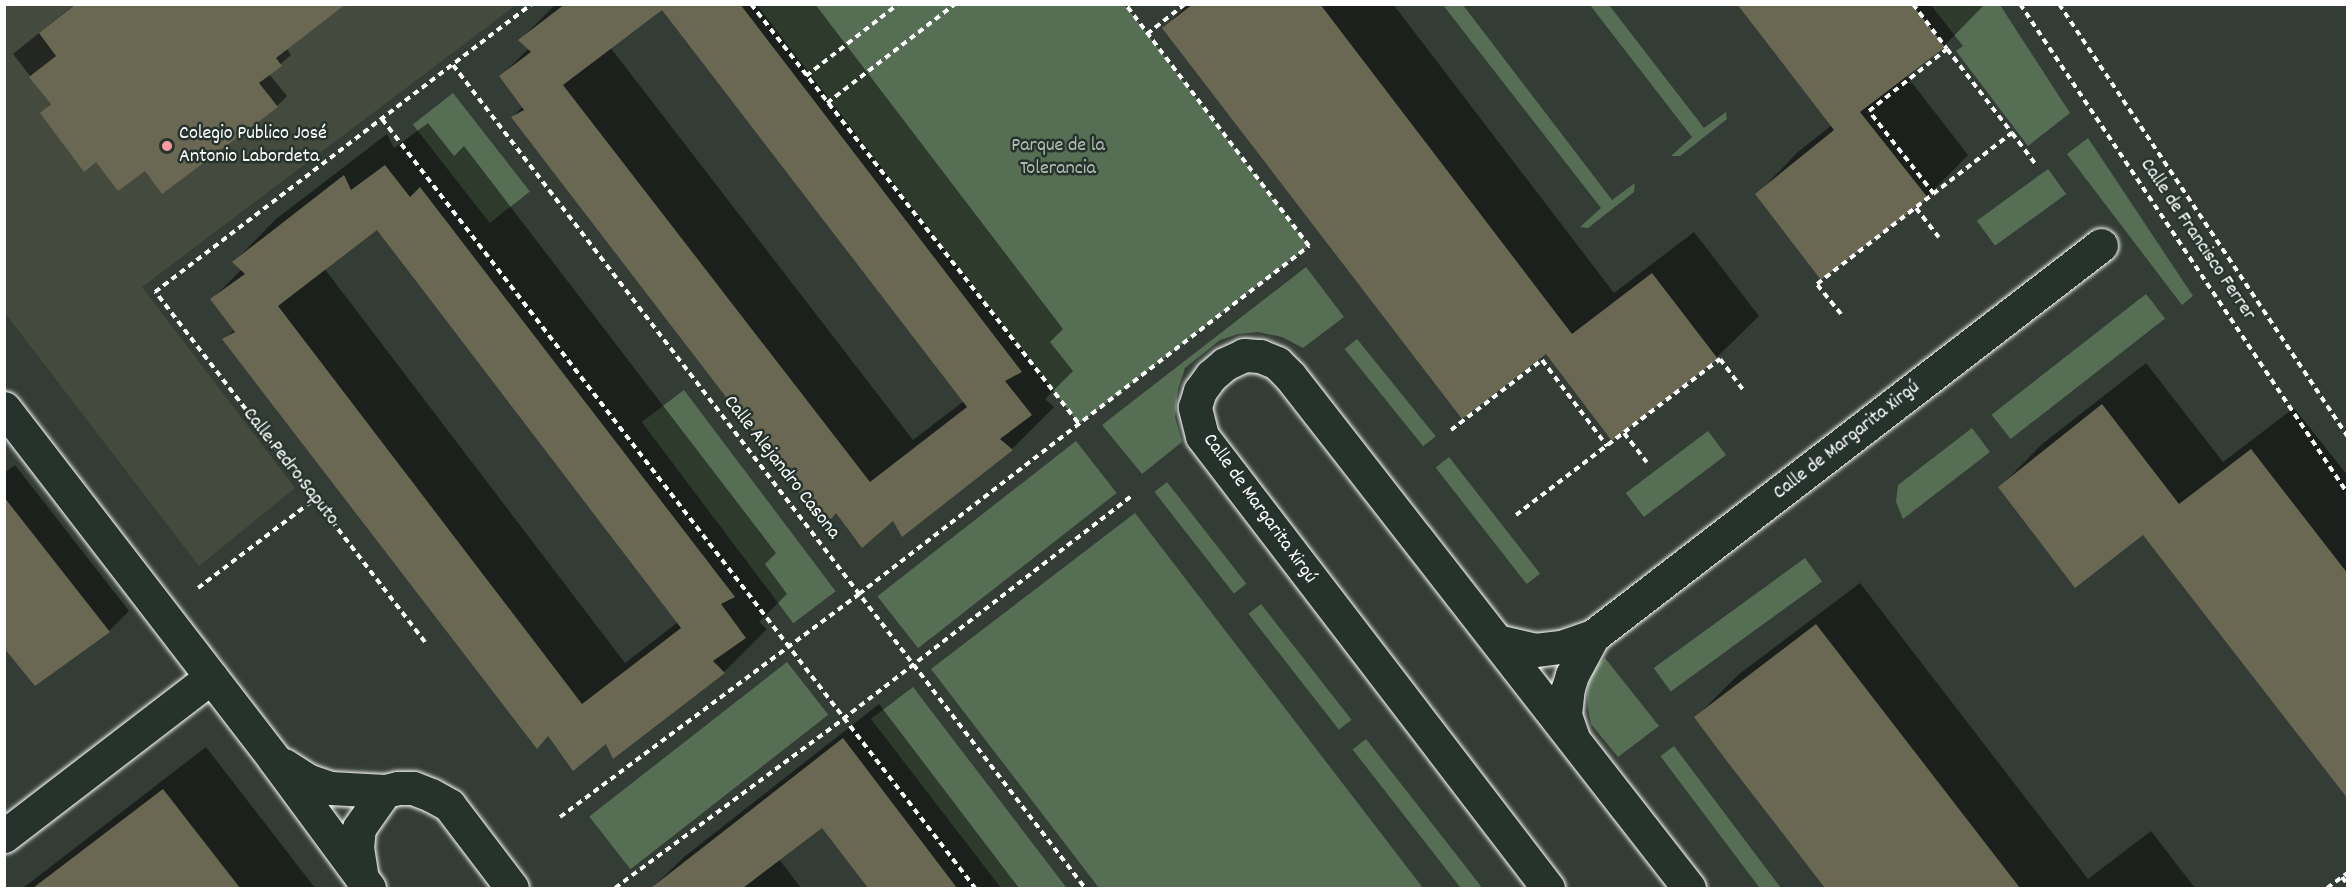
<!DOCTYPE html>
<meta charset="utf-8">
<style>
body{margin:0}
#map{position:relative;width:2352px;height:893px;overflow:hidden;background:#343d35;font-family:Dekko,sans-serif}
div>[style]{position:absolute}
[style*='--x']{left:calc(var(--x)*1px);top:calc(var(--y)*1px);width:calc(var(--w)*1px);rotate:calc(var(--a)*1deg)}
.built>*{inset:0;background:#444a3e}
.green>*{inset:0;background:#556e54;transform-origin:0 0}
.shadow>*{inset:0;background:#0007}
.building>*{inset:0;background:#6a6753}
.path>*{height:4px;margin-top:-2px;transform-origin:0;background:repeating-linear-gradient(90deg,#fff 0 6px,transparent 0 10.5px)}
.roads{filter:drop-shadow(0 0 2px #fff) drop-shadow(0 0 2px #fff)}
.street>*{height:33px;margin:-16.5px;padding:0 16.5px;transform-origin:16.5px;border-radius:16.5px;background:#26332d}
.dots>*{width:16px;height:16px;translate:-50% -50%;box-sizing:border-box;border:3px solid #26332d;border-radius:50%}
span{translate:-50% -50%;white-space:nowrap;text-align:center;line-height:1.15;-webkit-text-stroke:5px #26332d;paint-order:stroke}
.poi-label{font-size:20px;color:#fff}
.left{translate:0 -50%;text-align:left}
.park-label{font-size:20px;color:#b2beb2}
.street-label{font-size:20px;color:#fff}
.frame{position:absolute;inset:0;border:6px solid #fff;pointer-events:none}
</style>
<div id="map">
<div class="built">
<i style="clip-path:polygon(5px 5px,516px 5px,142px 287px,295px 488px,199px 566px,5px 313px)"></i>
</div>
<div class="green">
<i style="clip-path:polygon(757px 5px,1125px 5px,1309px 246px,1079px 424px)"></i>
<i style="clip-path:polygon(1443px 5px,1463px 5px,1612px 200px,1635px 183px,1634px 192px,1588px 228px,1580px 227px,1601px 208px)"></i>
<i style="clip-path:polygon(1590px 5px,1609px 5px,1704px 128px,1726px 112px,1727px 119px,1680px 156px,1671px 156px,1692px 137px)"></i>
<i style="clip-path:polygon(1931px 5px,2000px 5px,2070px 113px,2028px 146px,1956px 51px,1963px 46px)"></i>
<i style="left:453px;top:93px;width:125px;height:51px;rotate:52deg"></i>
<i style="clip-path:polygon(2088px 138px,2193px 296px,2182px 305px,2067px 154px)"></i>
<i style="left:2048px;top:169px;width:31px;height:88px;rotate:54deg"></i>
<i style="clip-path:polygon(1306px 267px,1344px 317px,1303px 348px,1282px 337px,1258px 332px,1238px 334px,1220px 340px,1185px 368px,1178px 389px,1175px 417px,1182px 442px,1142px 474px,1102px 425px)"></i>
<i style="left:2146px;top:294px;width:31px;height:196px;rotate:52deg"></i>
<i style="left:1357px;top:339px;width:125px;height:16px;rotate:51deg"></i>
<i style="left:684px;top:390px;width:252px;height:53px;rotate:53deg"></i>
<i style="clip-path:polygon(1972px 428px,1990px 452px,1903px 519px,1896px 502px,1898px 485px)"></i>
<i style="left:1708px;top:431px;width:30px;height:103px;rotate:53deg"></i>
<i style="left:1076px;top:441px;width:66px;height:252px;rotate:52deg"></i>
<i style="left:1449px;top:457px;width:148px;height:17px;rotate:52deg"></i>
<i style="left:1167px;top:482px;width:129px;height:16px;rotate:52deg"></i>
<i style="clip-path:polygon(1135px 513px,1423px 888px,1099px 888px,931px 669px)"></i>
<i style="left:1805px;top:558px;width:29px;height:187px;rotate:54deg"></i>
<i style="left:1261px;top:604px;width:147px;height:16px;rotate:52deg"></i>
<i style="clip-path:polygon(1605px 658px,1659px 726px,1618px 757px,1591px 724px,1588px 708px,1587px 690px,1591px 677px,1595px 668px)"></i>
<i style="left:787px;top:662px;width:67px;height:251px;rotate:52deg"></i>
<i style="clip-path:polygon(913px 687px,1066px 887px,1064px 888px,1001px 888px,871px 719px)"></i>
<i style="left:1366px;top:739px;width:188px;height:17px;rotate:52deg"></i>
<i style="left:1674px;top:746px;width:178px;height:17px;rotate:53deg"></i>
</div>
<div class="shadow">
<i style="clip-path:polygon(75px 4px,344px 4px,286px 48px,291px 55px,269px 74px,287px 96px,277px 106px,145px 169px,42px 113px,51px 103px,13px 54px)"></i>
<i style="clip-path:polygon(evenodd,556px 4px,815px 4px,1063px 329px,1050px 342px,1073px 371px,1045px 399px,1054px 407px,1012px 449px,894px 519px,837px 512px,513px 117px,523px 106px,501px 76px,529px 48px,520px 40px,556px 4px,662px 7px,964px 401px,913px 440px,610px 47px,662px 7px)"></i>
<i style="clip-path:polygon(1188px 4px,1393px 4px,1614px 293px,1694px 232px,1759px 316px,1717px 357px,1612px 439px,1546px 352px,1164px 28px)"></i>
<i style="clip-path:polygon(1739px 4px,1985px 4px,1944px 46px,1906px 75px,1968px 155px,1927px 197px,1757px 194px,1798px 152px,1832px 125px)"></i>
<i style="clip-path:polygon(evenodd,428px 123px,454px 156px,464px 146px,776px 553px,765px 564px,787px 594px,759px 622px,767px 629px,724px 672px,613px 756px,606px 742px,549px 735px,224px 340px,235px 329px,212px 299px,242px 269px,234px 262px,276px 219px,387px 134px,394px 148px,428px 123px,377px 228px,678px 622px,625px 663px,324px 268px,377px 228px)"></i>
<i style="clip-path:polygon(2146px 363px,2223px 462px,2294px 408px,2348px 476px,2348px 797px,2143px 533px,2000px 487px,2042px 444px)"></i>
<i style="clip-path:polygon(15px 465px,129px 611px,109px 631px,35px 684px,4px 645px,4px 473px)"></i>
<i style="clip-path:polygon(1860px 583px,2088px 879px,2151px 831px,2195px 888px,1827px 888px,1696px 717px,1738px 675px)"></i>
<i style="clip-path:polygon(879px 704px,1019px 888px,870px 888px,822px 826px,779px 859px,801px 888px,652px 888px,684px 857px)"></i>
<i style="clip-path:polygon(206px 747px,315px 888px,153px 888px,150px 884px,145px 888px,23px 888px)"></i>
</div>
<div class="building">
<i style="clip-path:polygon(76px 4px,346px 4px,276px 58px,282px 66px,259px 83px,278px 107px,162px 194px,145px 171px,118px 191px,96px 162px,84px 172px,40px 113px,51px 104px,29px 77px,56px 56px,39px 33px)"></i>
<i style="clip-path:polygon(evenodd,565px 4px,740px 4px,1022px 372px,1005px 381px,1032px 415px,1000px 439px,1013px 450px,902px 537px,893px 521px,862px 548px,836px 513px,825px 526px,511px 117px,524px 110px,499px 76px,531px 52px,518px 40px,565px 4px,662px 10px,967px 407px,870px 482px,563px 85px,662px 10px)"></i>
<i style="clip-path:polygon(1193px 4px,1320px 4px,1572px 334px,1652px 273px,1718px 359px,1612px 441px,1546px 354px,1462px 419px,1162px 28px)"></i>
<i style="clip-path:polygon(1737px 4px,1912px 4px,1945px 47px,1860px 112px,1928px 198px,1821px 280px,1755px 194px,1834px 130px)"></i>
<i style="clip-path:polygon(evenodd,385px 165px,410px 197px,420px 187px,735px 597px,721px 604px,746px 638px,713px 661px,725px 673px,613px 759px,606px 744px,573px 771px,548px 736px,537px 749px,222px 339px,235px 332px,210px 299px,245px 274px,232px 262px,344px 175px,351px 190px,385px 165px,377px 230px,681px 628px,582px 704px,278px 306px,377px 230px)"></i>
<i style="clip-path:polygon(2102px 404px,2179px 504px,2251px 449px,2348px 574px,2348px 799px,2143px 535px,2075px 588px,1998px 487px)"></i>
<i style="clip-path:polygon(4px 497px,110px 632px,35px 686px,4px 648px)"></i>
<i style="clip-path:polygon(1816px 624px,2020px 888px,1825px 888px,1726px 760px,1694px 717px)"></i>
<i style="clip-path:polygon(843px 738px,957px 888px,868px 888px,822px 828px,743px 888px,651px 888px)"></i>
<i style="clip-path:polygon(163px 789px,240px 888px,33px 888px)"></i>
</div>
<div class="path">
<i style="--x:751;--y:4;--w:533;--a:52.01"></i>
<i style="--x:1913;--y:4;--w:56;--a:52.9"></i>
<i style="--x:2020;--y:4;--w:590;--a:56.2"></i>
<i style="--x:2059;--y:4;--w:521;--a:56.28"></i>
<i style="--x:1147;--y:34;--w:48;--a:-38.3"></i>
<i style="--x:453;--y:65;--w:1038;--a:52.48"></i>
<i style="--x:806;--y:76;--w:117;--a:-38"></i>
<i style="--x:827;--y:103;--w:162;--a:-37.7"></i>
<i style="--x:382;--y:119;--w:971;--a:52.36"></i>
<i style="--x:1934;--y:194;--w:105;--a:-128.1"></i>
<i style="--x:1869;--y:111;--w:100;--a:-38.5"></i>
<i style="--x:1947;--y:49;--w:106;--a:52.3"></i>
<i style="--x:1916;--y:208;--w:37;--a:52"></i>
<i style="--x:1841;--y:314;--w:38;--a:-129"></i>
<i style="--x:1817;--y:284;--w:247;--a:-37.8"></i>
<i style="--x:2012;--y:133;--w:38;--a:53"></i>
<i style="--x:1451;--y:430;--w:115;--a:-37.6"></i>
<i style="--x:1542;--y:360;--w:108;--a:52.9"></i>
<i style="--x:1624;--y:433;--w:37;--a:52"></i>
<i style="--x:1516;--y:515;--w:257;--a:-37.4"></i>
<i style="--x:1720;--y:359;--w:38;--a:53"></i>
<i style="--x:198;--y:588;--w:147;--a:-37.3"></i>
<i style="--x:425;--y:642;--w:442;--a:-127.6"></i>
<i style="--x:155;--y:292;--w:474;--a:-37.4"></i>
<i style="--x:560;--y:817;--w:373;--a:-36.7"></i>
<i style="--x:859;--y:594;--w:569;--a:-37.72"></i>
<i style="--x:1309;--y:246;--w:304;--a:-127.2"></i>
<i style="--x:2342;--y:877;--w:10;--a:53"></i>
<i style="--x:615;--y:888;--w:284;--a:-36.5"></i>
<i style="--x:843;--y:719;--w:366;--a:-37.7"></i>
<i style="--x:2327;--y:888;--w:26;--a:-36"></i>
</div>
<div class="roads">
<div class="street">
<i style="--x:4;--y:408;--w:443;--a:52.4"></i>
<i style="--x:274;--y:759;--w:160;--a:53.6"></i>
<i style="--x:1497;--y:641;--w:39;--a:13"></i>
<i style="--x:1535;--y:650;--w:26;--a:-7"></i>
<i style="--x:1561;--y:647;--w:34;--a:-19"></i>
<i style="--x:1593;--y:636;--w:641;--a:-37.58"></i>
<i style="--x:1573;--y:738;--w:24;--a:-109"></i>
<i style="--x:1565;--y:715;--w:27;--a:-84"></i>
<i style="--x:1568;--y:688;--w:14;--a:-73"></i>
<i style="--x:1572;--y:675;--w:44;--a:-61.7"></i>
<i style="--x:284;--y:765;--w:27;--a:33"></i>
<i style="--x:307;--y:780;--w:24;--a:19"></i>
<i style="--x:330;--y:788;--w:55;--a:3.1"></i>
<i style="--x:385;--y:791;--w:13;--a:-13"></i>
<i style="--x:398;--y:788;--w:15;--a:0"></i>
<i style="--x:413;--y:788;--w:19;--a:21"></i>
<i style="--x:431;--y:795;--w:21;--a:29"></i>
<i style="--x:449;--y:805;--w:104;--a:52.8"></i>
<i style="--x:4;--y:836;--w:261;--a:-37.5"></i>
<i style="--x:362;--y:879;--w:30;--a:-99"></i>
<i style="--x:357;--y:849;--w:21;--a:-85"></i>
<i style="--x:359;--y:828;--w:45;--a:-54.9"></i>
<i style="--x:1548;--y:888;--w:569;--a:-127.43"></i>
<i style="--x:1202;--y:436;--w:30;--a:-104"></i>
<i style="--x:1195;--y:407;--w:17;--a:-73"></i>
<i style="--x:1200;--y:391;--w:19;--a:-54"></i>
<i style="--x:1211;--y:376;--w:18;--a:-41"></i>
<i style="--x:1225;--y:364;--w:21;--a:-25"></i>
<i style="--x:1244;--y:355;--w:16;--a:4"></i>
<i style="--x:1260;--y:356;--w:18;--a:22"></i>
<i style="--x:1277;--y:363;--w:18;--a:45"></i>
<i style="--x:1290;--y:376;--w:649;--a:52.07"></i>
</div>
</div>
<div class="dots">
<i style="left:167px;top:146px;background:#ff9aa2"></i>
</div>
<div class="poi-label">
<span class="left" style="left:179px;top:146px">Colegio Publico José<br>Antonio Labordeta</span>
</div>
<div class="park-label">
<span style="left:1058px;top:158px">Parque de la<br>Tolerancia</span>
</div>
<div class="street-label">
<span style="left:2197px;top:240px;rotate:56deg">Calle de Francisco Ferrer</span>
<span style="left:1847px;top:441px;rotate:-38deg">Calle de Margarita Xirgú</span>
<span style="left:290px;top:467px;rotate:52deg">Calle Pedro Saputo</span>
<span style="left:781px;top:468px;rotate:52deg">Calle Alejandro Casona</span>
<span style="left:1259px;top:509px;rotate:54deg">Calle de Margarita Xirgú</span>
</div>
<div class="frame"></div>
</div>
